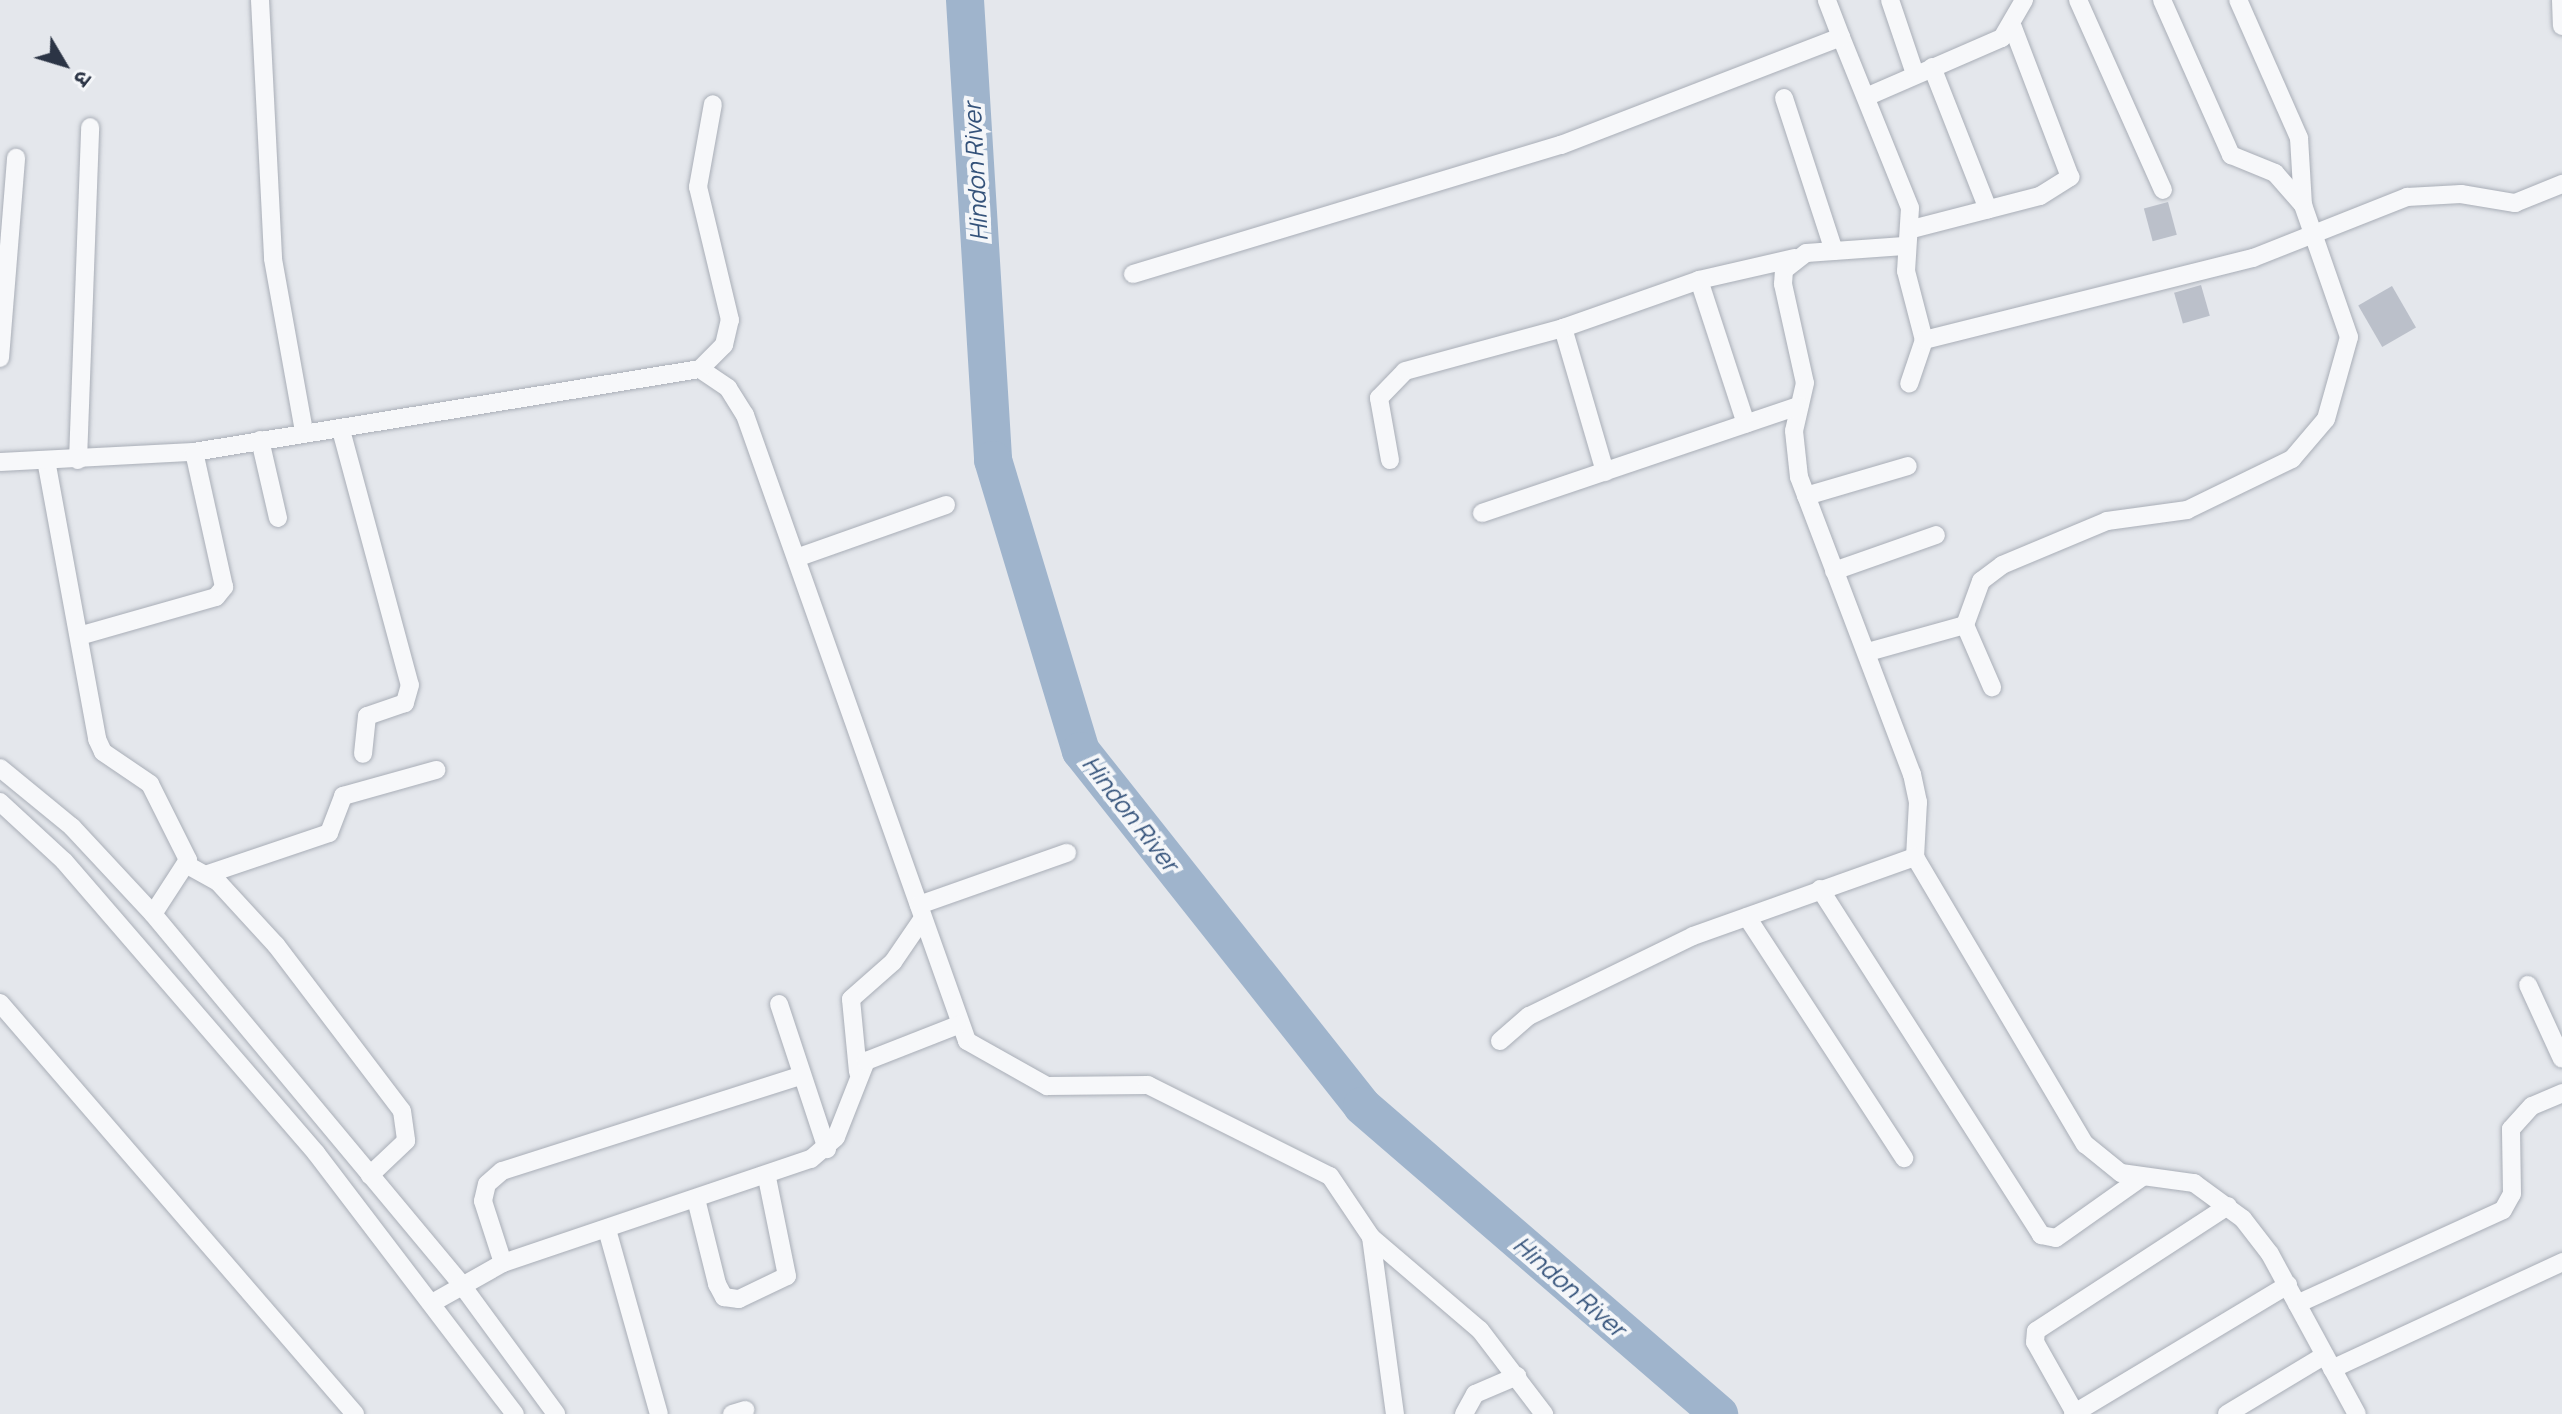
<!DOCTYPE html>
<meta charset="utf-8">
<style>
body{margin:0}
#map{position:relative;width:2562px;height:1414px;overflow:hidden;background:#e4e7ec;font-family:Manrope,"Noto Sans Devanagari",sans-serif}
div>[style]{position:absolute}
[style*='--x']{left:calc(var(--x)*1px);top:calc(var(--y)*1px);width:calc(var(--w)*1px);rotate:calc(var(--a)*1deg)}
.river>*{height:38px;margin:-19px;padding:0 19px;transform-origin:19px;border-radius:19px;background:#9fb4cc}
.building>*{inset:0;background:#bbc0ca;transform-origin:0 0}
.roads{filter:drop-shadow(0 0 2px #a9aeb7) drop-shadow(0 0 2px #a9aeb7)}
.minor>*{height:18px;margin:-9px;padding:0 9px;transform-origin:9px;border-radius:9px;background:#f7f8fa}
span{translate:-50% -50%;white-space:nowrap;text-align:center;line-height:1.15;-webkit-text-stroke:8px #f4f6f9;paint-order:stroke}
.water-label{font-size:24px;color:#34527a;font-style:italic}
.north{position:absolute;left:24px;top:24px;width:80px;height:80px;-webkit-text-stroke:6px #f4f6f9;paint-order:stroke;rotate:128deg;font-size:22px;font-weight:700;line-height:32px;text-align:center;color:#2b3445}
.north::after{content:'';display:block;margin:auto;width:28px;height:36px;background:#2b3445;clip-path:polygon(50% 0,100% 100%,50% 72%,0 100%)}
</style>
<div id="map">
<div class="river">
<i style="--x:965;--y:0;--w:461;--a:86.5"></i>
<i style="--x:993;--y:460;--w:304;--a:73.2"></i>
<i style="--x:1081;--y:751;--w:453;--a:51.6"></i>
<i style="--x:1362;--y:1106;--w:472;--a:40.8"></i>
</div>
<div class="building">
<i style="left:2168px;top:202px;width:34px;height:25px;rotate:75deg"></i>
<i style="left:2201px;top:285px;width:32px;height:28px;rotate:74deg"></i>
<i style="left:2392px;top:286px;width:48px;height:39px;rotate:60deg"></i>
</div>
<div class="roads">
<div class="minor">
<i style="--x:260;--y:0;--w:259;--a:87.1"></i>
<i style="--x:273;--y:259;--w:176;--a:79.8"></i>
<i style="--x:1890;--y:0;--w:78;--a:71.3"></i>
<i style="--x:2078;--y:0;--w:208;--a:65.9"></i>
<i style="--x:2162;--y:0;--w:170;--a:66"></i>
<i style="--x:2231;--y:155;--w:48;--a:22.2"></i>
<i style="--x:2275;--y:173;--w:43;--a:48.8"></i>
<i style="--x:2561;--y:0;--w:26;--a:88"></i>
<i style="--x:1841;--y:37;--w:184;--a:68"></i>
<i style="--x:1910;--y:208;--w:63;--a:93.6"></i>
<i style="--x:1906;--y:271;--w:71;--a:75.4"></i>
<i style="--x:1924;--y:340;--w:46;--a:108.8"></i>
<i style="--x:1932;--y:67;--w:153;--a:68.5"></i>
<i style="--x:1866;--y:97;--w:148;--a:-23.5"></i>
<i style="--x:2002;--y:38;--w:44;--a:-59.9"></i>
<i style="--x:1784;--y:98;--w:161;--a:71.9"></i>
<i style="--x:1912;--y:229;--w:132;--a:-14.5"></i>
<i style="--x:2040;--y:196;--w:36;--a:-32"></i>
<i style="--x:2070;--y:177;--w:160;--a:-110.9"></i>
<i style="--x:1904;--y:246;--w:98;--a:175.9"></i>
<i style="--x:1806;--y:253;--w:28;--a:142"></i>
<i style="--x:1784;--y:270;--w:14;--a:94"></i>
<i style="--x:1783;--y:284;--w:101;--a:77.5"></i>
<i style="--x:1805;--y:383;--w:49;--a:102.9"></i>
<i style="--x:1794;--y:431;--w:46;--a:83.8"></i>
<i style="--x:1799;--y:477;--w:318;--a:69.2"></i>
<i style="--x:1912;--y:774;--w:29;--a:78"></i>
<i style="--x:1918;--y:802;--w:55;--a:93.1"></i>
<i style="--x:1915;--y:857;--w:334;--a:59.4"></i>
<i style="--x:2085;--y:1144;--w:46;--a:38.9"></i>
<i style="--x:2121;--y:1173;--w:74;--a:7.8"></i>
<i style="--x:2194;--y:1183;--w:61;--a:36.3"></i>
<i style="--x:2243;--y:1219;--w:44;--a:52.4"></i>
<i style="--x:2270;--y:1254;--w:182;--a:61.5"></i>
<i style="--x:1133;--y:274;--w:447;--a:-16.8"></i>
<i style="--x:1561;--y:145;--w:300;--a:-21.1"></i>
<i style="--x:1841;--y:37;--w:40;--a:-111"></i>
<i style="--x:1699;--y:280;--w:151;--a:71.9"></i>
<i style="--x:1563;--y:328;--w:150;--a:73.7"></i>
<i style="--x:1924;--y:340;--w:339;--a:-14"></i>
<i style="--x:2253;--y:258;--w:166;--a:-21.6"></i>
<i style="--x:2407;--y:197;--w:54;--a:-3.2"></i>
<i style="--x:2461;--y:194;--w:55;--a:9.5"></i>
<i style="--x:2515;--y:203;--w:51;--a:-22"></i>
<i style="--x:0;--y:358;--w:201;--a:-85.4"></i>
<i style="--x:700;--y:369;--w:34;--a:34"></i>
<i style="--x:728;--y:388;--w:32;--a:58"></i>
<i style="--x:745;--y:415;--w:664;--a:70.47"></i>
<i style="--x:967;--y:1041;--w:92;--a:29.4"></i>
<i style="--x:1047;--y:1086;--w:101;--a:-0.6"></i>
<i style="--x:1148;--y:1085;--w:203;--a:26.6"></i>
<i style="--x:1330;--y:1176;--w:73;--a:56.1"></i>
<i style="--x:1371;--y:1237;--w:143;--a:40.5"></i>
<i style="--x:1480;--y:1330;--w:106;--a:52.7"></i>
<i style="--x:341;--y:430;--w:264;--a:74.9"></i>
<i style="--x:410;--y:685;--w:19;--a:106"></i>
<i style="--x:405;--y:703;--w:40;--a:161.1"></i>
<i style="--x:367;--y:716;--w:38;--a:96"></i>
<i style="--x:260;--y:440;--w:80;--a:77"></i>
<i style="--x:46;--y:460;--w:284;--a:79.6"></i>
<i style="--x:97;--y:739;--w:14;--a:65"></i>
<i style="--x:103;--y:752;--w:57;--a:34.2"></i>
<i style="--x:150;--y:784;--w:85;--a:63.4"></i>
<i style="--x:188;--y:860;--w:64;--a:122.9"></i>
<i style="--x:78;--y:460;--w:333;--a:-87.9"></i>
<i style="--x:1390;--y:460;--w:63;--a:-100.1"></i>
<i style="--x:1379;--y:398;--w:37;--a:-46"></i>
<i style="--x:1405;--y:371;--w:164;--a:-15.2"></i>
<i style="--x:1563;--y:328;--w:144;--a:-19.4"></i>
<i style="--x:1699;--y:280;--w:98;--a:-12.9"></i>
<i style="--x:0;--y:462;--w:194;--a:-3"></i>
<i style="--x:194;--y:452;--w:513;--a:-9.32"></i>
<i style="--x:700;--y:369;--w:34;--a:-45"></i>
<i style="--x:724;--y:345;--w:26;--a:-77"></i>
<i style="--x:730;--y:320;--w:137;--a:-103.5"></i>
<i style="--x:698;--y:187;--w:84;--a:-79.8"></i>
<i style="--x:1806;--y:496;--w:106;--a:-16.4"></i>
<i style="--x:1482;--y:513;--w:335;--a:-18.7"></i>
<i style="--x:799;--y:557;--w:156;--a:-19.5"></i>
<i style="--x:1834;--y:571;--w:108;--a:-19.4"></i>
<i style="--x:1965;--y:625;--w:47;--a:-70"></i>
<i style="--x:1981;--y:581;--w:26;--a:-37"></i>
<i style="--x:2002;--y:565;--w:114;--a:-22.7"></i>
<i style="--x:2107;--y:521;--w:81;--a:-7.8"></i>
<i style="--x:2187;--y:510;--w:117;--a:-25.9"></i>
<i style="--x:2292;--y:459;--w:52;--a:-49.6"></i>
<i style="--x:2326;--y:419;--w:85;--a:-74.3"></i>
<i style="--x:2349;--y:337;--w:140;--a:-109.2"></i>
<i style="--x:2303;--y:205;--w:67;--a:-93.4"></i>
<i style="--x:2299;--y:138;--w:151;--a:-113.8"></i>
<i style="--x:79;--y:636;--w:142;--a:-15.9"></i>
<i style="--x:216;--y:597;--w:13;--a:-51"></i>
<i style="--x:224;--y:587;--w:138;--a:-102.5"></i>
<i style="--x:1868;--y:652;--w:101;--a:-15.6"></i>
<i style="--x:1965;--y:625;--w:68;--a:66.5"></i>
<i style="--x:0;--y:768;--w:93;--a:39.3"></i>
<i style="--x:72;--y:827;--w:119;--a:47"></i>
<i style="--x:153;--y:914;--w:481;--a:50.2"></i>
<i style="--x:461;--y:1284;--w:161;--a:53.8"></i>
<i style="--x:0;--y:802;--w:87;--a:42.7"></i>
<i style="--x:64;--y:861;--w:386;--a:49.2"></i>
<i style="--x:316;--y:1153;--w:328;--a:52.7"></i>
<i style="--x:189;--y:866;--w:33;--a:29"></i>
<i style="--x:218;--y:882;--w:86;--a:47.4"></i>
<i style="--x:276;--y:945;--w:208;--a:52.8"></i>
<i style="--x:402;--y:1111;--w:30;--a:82"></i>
<i style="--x:406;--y:1141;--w:50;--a:136.6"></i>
<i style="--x:208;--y:874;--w:128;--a:-18.7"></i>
<i style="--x:329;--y:833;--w:40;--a:-69"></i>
<i style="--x:343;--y:796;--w:97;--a:-15.6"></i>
<i style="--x:1820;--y:889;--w:411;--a:57.4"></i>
<i style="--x:2041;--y:1235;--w:15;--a:11"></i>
<i style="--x:2056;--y:1238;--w:105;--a:-35.3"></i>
<i style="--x:919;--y:905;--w:157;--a:-19.4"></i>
<i style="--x:1747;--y:917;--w:288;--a:56.9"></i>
<i style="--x:2528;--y:985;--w:81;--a:65.3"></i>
<i style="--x:0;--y:1003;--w:543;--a:49.18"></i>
<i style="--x:779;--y:1004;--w:153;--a:71.7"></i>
<i style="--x:1500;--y:1041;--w:38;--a:-41"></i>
<i style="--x:1529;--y:1016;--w:182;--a:-26"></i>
<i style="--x:1693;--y:936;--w:236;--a:-19.6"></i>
<i style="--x:858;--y:1072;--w:73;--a:-95.5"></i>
<i style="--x:851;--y:999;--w:56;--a:-41.4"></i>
<i style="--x:893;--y:962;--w:53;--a:-55.7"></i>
<i style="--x:696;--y:1199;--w:88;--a:76.1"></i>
<i style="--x:717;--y:1284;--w:15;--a:62"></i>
<i style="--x:724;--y:1297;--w:15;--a:8"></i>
<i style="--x:739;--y:1299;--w:53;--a:-25.6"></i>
<i style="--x:787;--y:1276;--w:100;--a:-101.5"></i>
<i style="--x:608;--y:1233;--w:188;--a:74.3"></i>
<i style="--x:1371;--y:1237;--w:179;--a:82.3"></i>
<i style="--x:503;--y:1263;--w:65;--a:-107.9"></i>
<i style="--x:483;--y:1201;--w:17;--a:-77"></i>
<i style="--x:487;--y:1184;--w:20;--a:-41"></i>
<i style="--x:502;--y:1171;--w:313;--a:-17.7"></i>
<i style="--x:432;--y:1303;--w:81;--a:-29.4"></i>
<i style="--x:503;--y:1263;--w:325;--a:-18.7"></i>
<i style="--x:811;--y:1159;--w:33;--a:-41"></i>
<i style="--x:836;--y:1137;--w:82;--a:-68.5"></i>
<i style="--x:866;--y:1061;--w:99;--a:-21.4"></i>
<i style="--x:2297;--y:1304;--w:226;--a:-24.5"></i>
<i style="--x:2503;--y:1210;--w:18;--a:-61"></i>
<i style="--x:2512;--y:1194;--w:65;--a:-90.9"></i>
<i style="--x:2511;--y:1129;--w:31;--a:-48"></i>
<i style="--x:2532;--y:1106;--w:33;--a:-23"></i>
<i style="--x:2332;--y:1369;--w:254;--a:-24.9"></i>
<i style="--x:2075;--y:1413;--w:81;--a:-119.4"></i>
<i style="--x:2035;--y:1342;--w:11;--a:-85"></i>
<i style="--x:2036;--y:1331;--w:229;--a:-33.1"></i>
<i style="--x:732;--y:1414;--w:14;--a:-17"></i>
<i style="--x:1464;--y:1414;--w:23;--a:-61"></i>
<i style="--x:1475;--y:1394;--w:46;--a:-23.2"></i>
<i style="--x:2073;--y:1414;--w:251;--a:-31"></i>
<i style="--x:2227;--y:1414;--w:114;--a:-31"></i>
</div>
</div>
<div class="water-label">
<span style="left:975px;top:172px;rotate:-93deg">Hindon River</span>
<span style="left:1131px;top:813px;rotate:52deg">Hindon River</span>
<span style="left:1570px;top:1286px;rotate:41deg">Hindon River</span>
</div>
<div class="north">उ</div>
</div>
